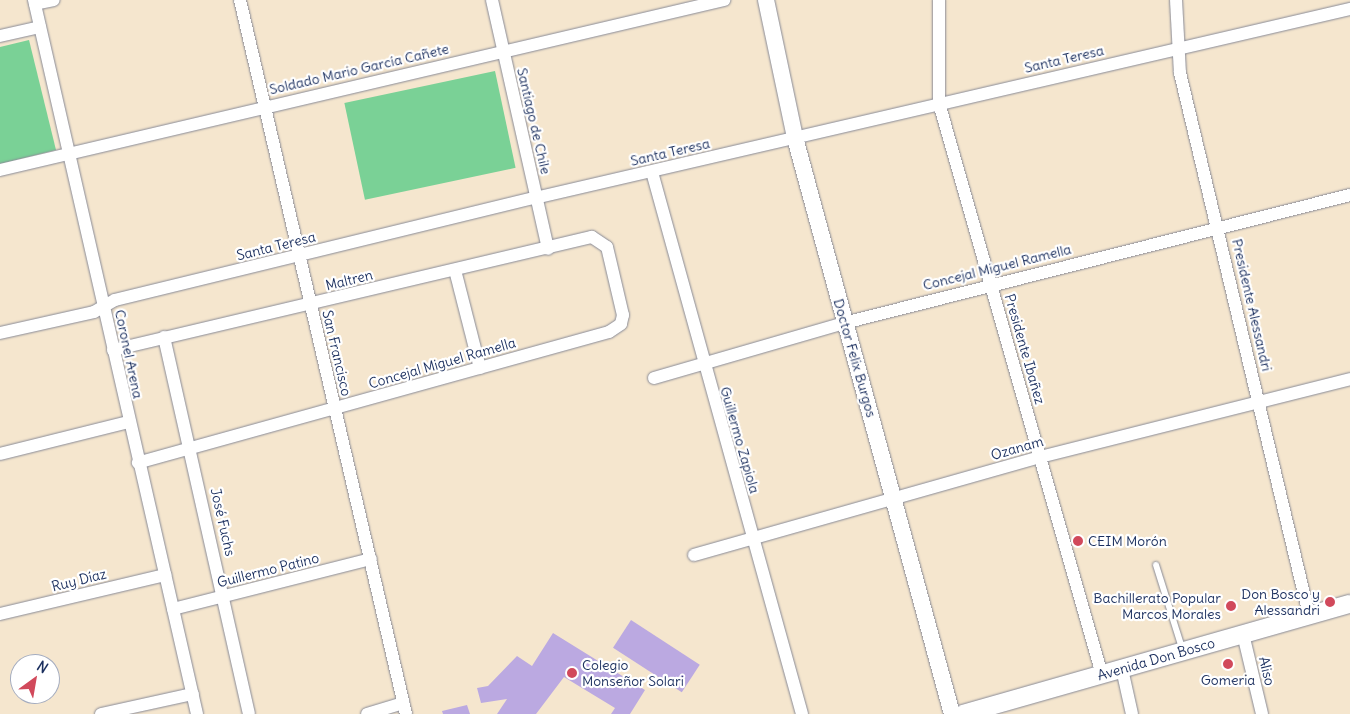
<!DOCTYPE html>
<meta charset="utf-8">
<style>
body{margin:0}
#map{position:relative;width:1350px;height:714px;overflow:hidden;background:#f5e6ce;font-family:Delius,sans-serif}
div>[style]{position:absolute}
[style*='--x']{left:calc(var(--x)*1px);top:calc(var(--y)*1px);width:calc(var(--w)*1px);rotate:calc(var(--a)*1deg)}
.green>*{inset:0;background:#7ad196;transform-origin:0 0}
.building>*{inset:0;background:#bba9e1;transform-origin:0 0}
.roads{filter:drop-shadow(0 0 1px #888a96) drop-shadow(0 0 1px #888a96)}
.service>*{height:6px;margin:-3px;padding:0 3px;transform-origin:3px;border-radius:3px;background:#fff}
.minor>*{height:12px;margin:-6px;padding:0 6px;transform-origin:6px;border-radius:6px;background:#fff}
.tertiary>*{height:16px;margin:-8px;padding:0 8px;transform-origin:8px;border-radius:8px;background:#fff}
.secondary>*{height:18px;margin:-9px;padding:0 9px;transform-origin:9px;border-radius:9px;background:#fff}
.dots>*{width:14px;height:14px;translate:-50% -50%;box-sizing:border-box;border:2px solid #fff;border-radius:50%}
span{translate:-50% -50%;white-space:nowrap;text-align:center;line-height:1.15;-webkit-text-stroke:4.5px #fff;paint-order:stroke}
.street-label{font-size:14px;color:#1b2f5e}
.poi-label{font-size:14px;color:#1b2f5e}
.left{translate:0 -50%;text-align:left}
.right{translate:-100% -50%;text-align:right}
.north{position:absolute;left:10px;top:654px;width:50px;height:50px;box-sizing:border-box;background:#fff;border:1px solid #a4acbf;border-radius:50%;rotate:32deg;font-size:14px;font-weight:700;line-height:20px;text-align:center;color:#1b2f5e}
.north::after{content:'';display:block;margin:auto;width:18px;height:22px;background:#d1495b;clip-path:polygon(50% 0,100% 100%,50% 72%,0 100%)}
</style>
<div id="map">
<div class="green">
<i style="clip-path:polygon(29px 40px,56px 150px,0 164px,0 47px)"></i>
<i style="left:495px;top:71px;width:99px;height:154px;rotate:78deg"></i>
</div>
<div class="building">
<i style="left:631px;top:620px;width:82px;height:33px;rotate:33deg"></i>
<i style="clip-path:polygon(553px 633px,645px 690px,630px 714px,611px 714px,615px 708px,564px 677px,536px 714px,497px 714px,507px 699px,481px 703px,477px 688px,488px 686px,517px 656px,532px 666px)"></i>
<i style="clip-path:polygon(467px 705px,470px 714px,443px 714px,442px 711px)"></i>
</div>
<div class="roads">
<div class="service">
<i style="--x:1156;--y:565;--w:90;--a:72.6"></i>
</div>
<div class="minor">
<i style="--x:34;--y:0;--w:732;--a:77.14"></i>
<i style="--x:240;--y:0;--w:733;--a:76.91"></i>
<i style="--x:492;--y:0;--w:255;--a:77.3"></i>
<i style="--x:939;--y:0;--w:103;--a:90"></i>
<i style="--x:939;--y:103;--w:595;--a:74.09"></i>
<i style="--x:1176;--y:0;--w:73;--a:86.9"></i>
<i style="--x:1180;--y:73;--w:557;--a:76.61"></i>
<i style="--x:35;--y:4;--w:19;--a:-12"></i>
<i style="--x:0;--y:36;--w:41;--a:-12.7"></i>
<i style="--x:0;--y:170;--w:744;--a:-13.21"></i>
<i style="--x:652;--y:172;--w:562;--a:74.53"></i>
<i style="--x:455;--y:270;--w:101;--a:75.7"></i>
<i style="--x:0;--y:333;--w:96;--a:-12.6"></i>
<i style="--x:94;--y:312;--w:24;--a:-30"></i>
<i style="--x:115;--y:300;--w:432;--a:-13.7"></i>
<i style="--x:535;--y:198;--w:837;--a:-13.06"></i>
<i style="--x:164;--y:337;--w:386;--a:77.3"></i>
<i style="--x:113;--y:350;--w:492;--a:-13.3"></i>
<i style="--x:592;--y:237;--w:18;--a:34"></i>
<i style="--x:607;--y:247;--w:70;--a:76.8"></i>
<i style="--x:623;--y:315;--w:9;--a:103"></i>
<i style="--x:621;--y:324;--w:14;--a:146"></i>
<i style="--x:609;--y:332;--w:489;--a:164.5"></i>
<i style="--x:654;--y:378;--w:198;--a:-16.1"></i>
<i style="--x:844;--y:323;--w:522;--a:-14.2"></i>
<i style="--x:0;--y:454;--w:132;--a:-14"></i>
<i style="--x:694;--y:555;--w:360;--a:-15.8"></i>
<i style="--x:1040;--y:457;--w:320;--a:-14.1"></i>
<i style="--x:173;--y:609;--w:204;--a:-14.2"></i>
<i style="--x:0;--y:614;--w:170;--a:-13.3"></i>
<i style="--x:1243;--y:634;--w:82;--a:76.6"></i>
<i style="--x:1122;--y:669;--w:46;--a:77.5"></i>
<i style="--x:101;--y:714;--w:94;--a:-12.3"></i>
<i style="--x:367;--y:714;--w:38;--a:-17"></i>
</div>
<div class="tertiary">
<i style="--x:766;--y:0;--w:141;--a:78.1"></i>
<i style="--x:795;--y:138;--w:597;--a:74.75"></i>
</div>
<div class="secondary">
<i style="--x:963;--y:714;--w:402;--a:-15.9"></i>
</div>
</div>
<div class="dots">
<i style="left:1078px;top:541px;background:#d1495b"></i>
<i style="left:1330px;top:602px;background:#d1495b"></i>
<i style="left:1231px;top:606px;background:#d1495b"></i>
<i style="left:1228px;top:664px;background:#d1495b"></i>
<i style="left:572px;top:673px;background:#d1495b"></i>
</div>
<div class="street-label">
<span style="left:1064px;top:59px;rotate:-13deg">Santa Teresa</span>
<span style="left:359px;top:69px;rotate:-13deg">Soldado Mario García Cañete</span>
<span style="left:534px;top:121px;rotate:77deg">Santiago de Chile</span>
<span style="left:670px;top:152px;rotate:-13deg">Santa Teresa</span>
<span style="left:276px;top:246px;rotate:-14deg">Santa Teresa</span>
<span style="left:997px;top:267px;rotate:-14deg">Concejal Miguel Ramella</span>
<span style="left:349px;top:280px;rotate:-14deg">Maltren</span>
<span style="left:1252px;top:305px;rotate:77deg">Presidente Alessandri</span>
<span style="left:1025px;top:349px;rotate:74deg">Presidente Ibañez</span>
<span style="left:337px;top:353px;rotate:77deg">San Francisco</span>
<span style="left:129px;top:354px;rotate:78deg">Coronel Arena</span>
<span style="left:855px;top:358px;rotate:74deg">Doctor Felix Burgos</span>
<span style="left:442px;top:363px;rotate:-16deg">Concejal Miguel Ramella</span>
<span style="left:740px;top:440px;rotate:74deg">Guillermo Zapiola</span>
<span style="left:1017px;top:448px;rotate:-16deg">Ozanam</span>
<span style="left:223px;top:522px;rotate:77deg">José Fuchs</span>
<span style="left:268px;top:570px;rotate:-14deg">Guillermo Patino</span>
<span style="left:79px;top:580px;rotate:-14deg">Ruy Díaz</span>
<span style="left:1156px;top:659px;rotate:-16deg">Avenida Don Bosco</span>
<span style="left:1267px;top:671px;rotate:76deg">Aliso</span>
</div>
<div class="poi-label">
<span class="left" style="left:1088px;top:541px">CEIM Morón</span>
<span class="right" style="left:1320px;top:602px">Don Bosco y<br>Alessandri</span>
<span class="right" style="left:1221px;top:606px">Bachillerato Popular<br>Marcos Morales</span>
<span class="left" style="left:582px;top:673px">Colegio<br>Monseñor Solari</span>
<span style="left:1228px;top:680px">Gomeria</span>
</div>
<div class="north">N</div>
</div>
